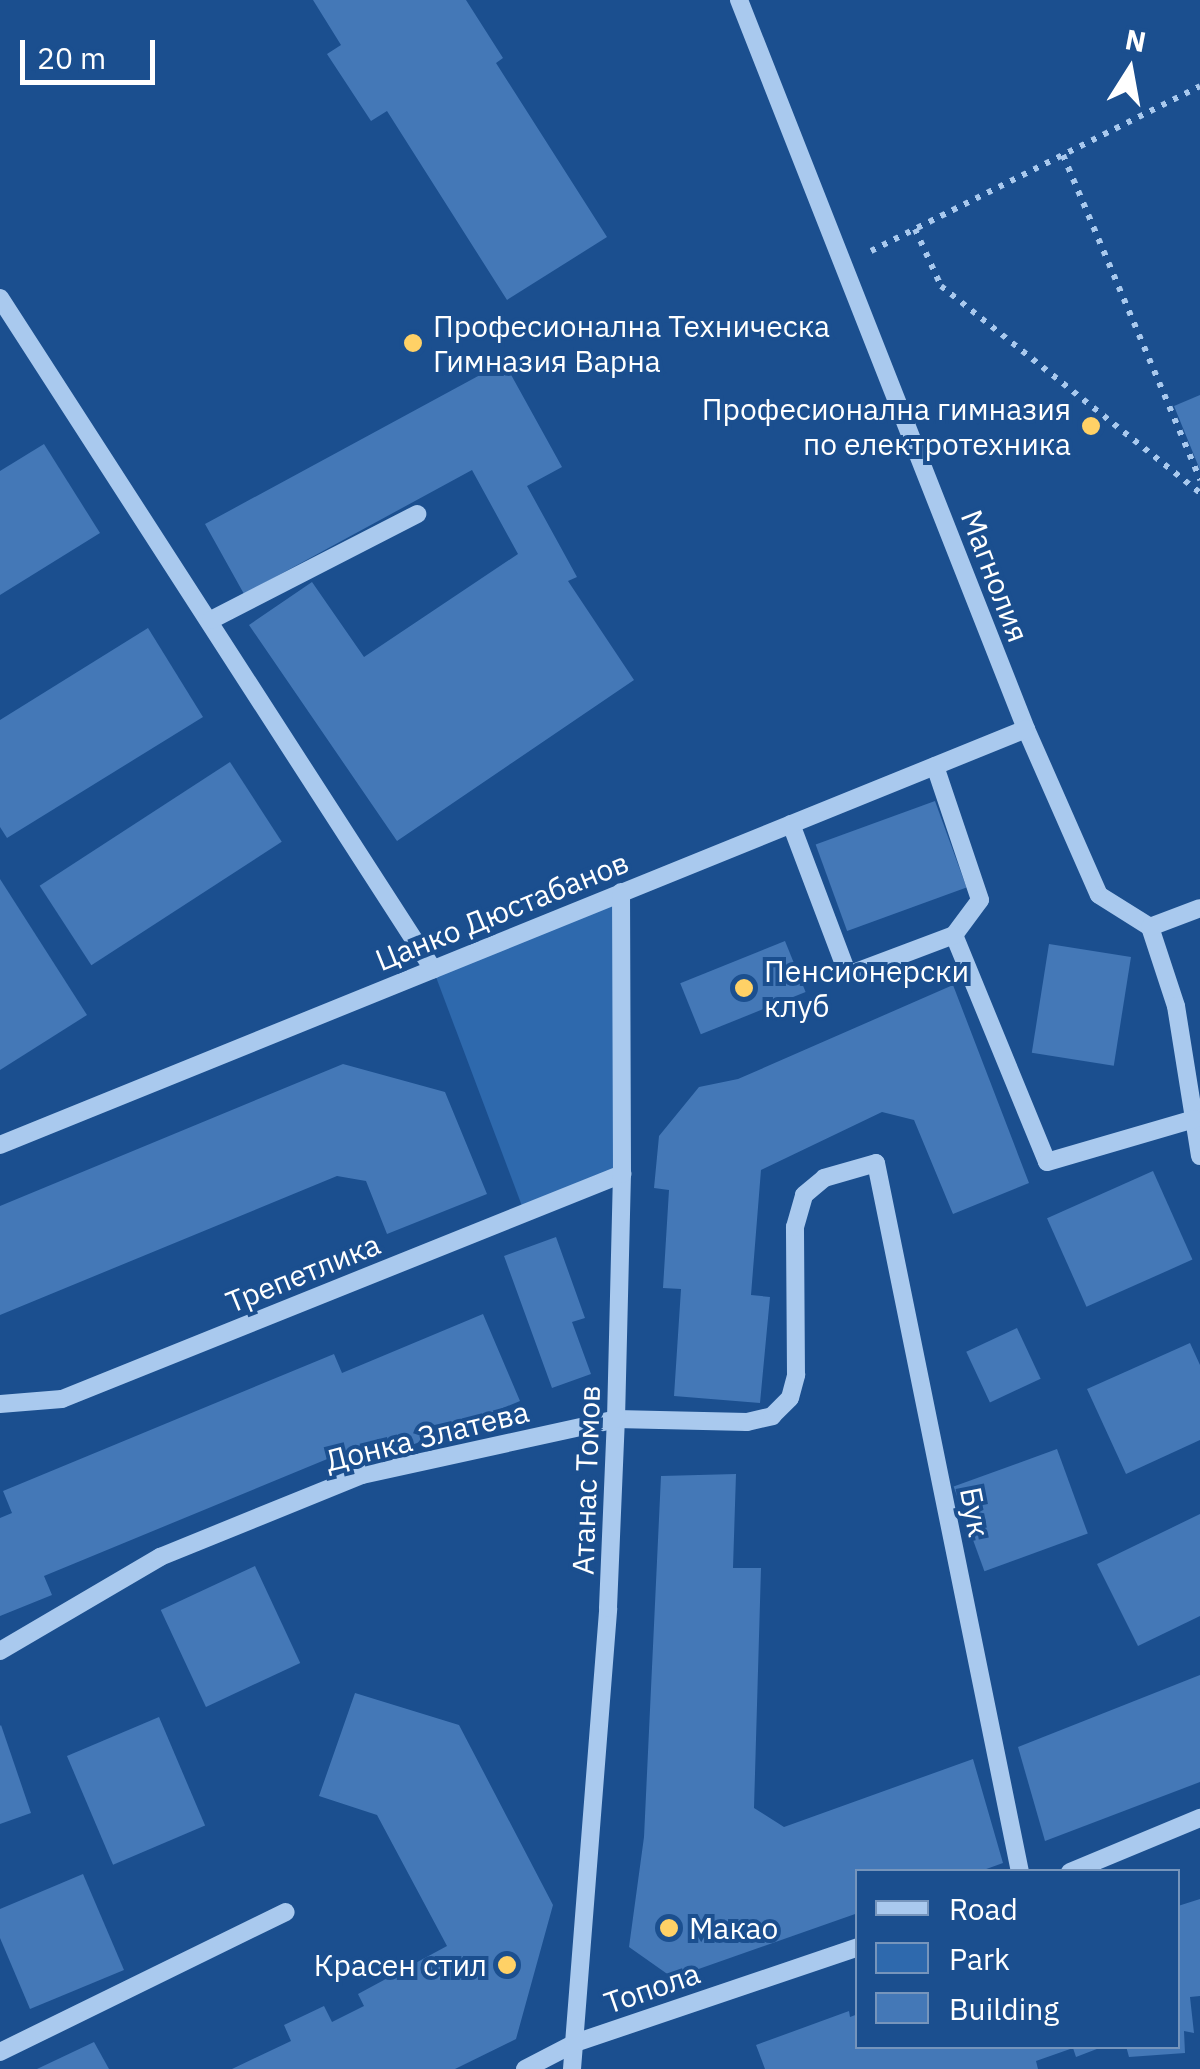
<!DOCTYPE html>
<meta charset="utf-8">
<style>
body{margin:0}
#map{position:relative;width:1200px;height:2069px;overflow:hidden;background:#1b4f8f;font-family:"IBM Plex Sans",sans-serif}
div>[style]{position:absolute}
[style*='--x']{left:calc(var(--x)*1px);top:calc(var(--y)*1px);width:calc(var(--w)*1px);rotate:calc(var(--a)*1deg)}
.green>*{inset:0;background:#2e69ad}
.building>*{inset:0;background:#4478b7;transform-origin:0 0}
.path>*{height:6px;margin-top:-3px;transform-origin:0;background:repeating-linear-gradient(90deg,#a9c9ee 0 5px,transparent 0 13px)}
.minor>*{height:18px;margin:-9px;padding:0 9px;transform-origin:9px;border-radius:9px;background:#a9c9ee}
.dots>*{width:28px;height:28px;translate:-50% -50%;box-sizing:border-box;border:5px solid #1b4f8f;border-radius:50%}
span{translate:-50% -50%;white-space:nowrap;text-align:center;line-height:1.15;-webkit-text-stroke:8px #1b4f8f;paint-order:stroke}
.poi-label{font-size:30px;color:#fff}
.left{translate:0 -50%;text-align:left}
.right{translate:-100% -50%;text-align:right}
.street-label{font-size:30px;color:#fff}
.legend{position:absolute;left:855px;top:1869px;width:325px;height:180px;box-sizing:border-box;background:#1b4f8f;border:2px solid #7695bc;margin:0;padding:12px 18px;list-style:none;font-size:30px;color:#fff}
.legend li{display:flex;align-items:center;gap:20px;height:50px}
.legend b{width:50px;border:2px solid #7695bc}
.north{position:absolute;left:1080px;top:20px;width:100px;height:100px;-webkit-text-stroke:8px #1b4f8f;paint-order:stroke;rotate:11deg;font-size:28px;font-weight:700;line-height:40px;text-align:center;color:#fff}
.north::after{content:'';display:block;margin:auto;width:35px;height:45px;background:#fff;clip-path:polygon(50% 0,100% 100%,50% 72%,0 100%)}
.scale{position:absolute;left:20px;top:40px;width:135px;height:45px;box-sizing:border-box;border:5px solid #fff;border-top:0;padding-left:12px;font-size:30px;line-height:35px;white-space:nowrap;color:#fff;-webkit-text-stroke:8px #1b4f8f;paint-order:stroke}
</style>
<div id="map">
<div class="green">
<i style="clip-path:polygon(621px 892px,622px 1174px,525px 1214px,433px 969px)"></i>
</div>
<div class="building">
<i style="clip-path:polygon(313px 0,466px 0,503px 58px,496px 63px,607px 237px,507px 300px,387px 111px,371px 121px,327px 54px,341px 45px)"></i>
<i style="clip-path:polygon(504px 362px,562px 467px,527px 486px,577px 577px,568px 581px,634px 680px,397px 841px,249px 625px,312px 582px,364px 657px,518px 554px,472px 470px,244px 594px,205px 524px)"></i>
<i style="clip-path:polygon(1200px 395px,1200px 470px,1174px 406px)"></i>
<i style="clip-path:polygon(44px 444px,100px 533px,0 595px,0 471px)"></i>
<i style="clip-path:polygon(148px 628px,203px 717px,7px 838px,0 827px,0 720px)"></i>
<i style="left:230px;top:762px;width:95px;height:227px;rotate:57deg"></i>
<i style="left:935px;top:801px;width:92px;height:127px;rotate:70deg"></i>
<i style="clip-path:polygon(0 879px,87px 1015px,0 1070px)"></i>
<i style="left:785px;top:941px;width:55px;height:113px;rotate:68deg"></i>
<i style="left:1049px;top:944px;width:83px;height:110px;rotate:9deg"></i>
<i style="clip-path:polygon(953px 985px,1029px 1183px,953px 1214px,914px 1120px,882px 1112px,761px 1170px,751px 1295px,770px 1297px,760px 1403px,674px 1396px,681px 1289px,663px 1288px,669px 1190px,654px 1188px,659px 1136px,699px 1087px,738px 1079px)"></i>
<i style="clip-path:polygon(343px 1064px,445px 1092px,487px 1194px,387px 1234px,366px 1181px,337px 1176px,0 1315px,0 1206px)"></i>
<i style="left:1153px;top:1171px;width:97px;height:116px;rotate:66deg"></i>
<i style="clip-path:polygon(556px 1237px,585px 1318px,572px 1322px,591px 1374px,552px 1388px,504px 1256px)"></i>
<i style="clip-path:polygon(483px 1314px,520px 1401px,373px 1461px,366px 1443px,44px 1576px,52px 1595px,0 1616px,0 1518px,12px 1513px,3px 1491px,334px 1354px,342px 1373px)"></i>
<i style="left:1017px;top:1328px;width:56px;height:56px;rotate:65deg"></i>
<i style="clip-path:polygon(1190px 1343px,1200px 1365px,1200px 1440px,1126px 1474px,1087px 1389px)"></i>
<i style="left:1057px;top:1449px;width:90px;height:110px;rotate:70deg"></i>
<i style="clip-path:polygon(736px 1474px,733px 1568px,761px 1568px,754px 1808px,784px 1827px,973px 1759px,1003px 1863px,978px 1872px,858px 1872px,858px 1913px,673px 1978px,629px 1947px,644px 1837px,661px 1476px)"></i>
<i style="clip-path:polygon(1200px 1514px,1200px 1616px,1138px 1646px,1097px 1564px)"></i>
<i style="left:255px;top:1566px;width:107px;height:104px;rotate:65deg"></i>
<i style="clip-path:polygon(1200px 1675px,1200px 1782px,1045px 1841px,1018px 1747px)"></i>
<i style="clip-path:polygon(355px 1693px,459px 1725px,553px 1905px,516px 2039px,455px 2069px,232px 2069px,291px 2041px,284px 2025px,324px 2006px,332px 2022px,364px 2006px,358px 1994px,447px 1946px,377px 1815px,319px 1796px)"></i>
<i style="left:159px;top:1717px;width:118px;height:100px;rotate:67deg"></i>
<i style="clip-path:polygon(1px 1725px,31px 1813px,0 1824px,0 1726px)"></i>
<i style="clip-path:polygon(83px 1874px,124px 1970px,30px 2009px,0 1938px,0 1909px)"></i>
<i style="clip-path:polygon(1200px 1899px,1200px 1996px,1190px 1997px,1194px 2033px,1184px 2031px,1185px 2053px,1129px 2057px,1126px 2046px,1178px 2046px,1178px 1906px)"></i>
<i style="clip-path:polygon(849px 2011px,850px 2017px,858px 2014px,858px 2046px,1102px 2047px,1076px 2057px,1073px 2048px,1036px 2061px,1038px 2069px,765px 2069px,756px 2045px)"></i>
<i style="clip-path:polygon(94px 2042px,109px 2069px,37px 2069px)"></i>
</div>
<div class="path">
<i style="--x:1063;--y:155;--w:353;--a:67.1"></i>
<i style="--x:915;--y:229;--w:63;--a:65.5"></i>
<i style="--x:941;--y:286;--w:332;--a:38.6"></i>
<i style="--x:871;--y:251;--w:368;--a:-26.6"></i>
</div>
<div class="minor">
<i style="--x:739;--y:0;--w:783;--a:68.51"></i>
<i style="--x:1026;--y:729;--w:181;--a:66.3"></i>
<i style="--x:1099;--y:895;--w:60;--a:32.1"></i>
<i style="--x:1150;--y:927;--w:83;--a:71.8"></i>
<i style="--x:1176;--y:1006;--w:152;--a:80.9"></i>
<i style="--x:0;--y:298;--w:799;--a:57.17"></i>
<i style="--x:211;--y:620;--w:232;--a:-27.2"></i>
<i style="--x:935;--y:766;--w:141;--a:71.4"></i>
<i style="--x:980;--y:900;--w:44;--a:126.6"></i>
<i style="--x:954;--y:935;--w:245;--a:67.7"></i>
<i style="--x:1047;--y:1162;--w:153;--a:-16.3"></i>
<i style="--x:791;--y:824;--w:161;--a:69.3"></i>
<i style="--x:848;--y:975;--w:113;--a:-20.7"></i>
<i style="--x:1150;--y:927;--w:53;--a:-20.8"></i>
<i style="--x:0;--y:1145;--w:1107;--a:-22.07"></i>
<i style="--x:0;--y:1404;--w:62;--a:-4.6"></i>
<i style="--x:62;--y:1399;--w:604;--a:-21.89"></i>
<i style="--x:0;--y:1651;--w:186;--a:-30.4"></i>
<i style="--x:160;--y:1557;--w:218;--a:-22.1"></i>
<i style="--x:362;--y:1475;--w:260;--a:-12.4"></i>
<i style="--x:616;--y:1419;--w:131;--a:1.3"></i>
<i style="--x:747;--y:1422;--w:26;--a:-13"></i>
<i style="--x:772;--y:1416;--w:25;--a:-45"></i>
<i style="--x:790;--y:1398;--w:24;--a:-75"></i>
<i style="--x:796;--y:1375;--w:148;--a:-90.4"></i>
<i style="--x:795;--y:1227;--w:33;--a:-74"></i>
<i style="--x:804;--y:1195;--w:26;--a:-40"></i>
<i style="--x:824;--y:1178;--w:54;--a:-16.1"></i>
<i style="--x:876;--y:1163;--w:723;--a:78.52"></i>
<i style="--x:1070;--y:1872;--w:141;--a:-22.6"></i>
<i style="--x:0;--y:2052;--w:318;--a:-26.1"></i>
<i style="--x:525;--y:2069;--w:56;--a:-27.5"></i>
<i style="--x:575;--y:2043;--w:299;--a:-18.7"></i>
<i style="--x:572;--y:2069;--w:462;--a:-85.5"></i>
<i style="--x:608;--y:1608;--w:189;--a:-87.6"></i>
<i style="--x:616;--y:1419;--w:245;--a:-88.6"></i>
<i style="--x:622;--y:1174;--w:282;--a:-90.2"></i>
</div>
<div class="dots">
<i style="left:413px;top:343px;background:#ffd166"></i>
<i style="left:1091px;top:426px;background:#ffd166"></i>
<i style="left:744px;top:988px;background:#ffd166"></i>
<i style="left:669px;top:1928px;background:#ffd166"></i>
<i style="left:507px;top:1965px;background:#ffd166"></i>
</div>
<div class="poi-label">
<span class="left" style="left:433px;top:343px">Професионална Техническа<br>Гимназия Варна</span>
<span class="right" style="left:1071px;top:426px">Професионална гимназия<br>по електротехника</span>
<span class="left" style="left:764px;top:988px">Пенсионерски<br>клуб</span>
<span class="left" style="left:689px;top:1928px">Макао</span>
<span class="right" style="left:487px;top:1965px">Красен стил</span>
</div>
<div class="street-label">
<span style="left:995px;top:576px;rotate:69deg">Магнолия</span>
<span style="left:502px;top:911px;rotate:-22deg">Цанко Дюстабанов</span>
<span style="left:303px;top:1273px;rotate:-22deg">Трепетлика</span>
<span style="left:427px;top:1436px;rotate:-14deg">Донка Златева</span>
<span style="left:586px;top:1480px;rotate:-88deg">Атанас Томов</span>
<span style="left:975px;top:1512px;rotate:79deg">Бук</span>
<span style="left:652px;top:1988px;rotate:-19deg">Топола</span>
</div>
<ul class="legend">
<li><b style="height:12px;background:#a9c9ee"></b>Road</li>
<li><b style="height:28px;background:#2e69ad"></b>Park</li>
<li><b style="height:28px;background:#4478b7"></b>Building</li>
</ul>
<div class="north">N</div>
<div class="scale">20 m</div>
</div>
